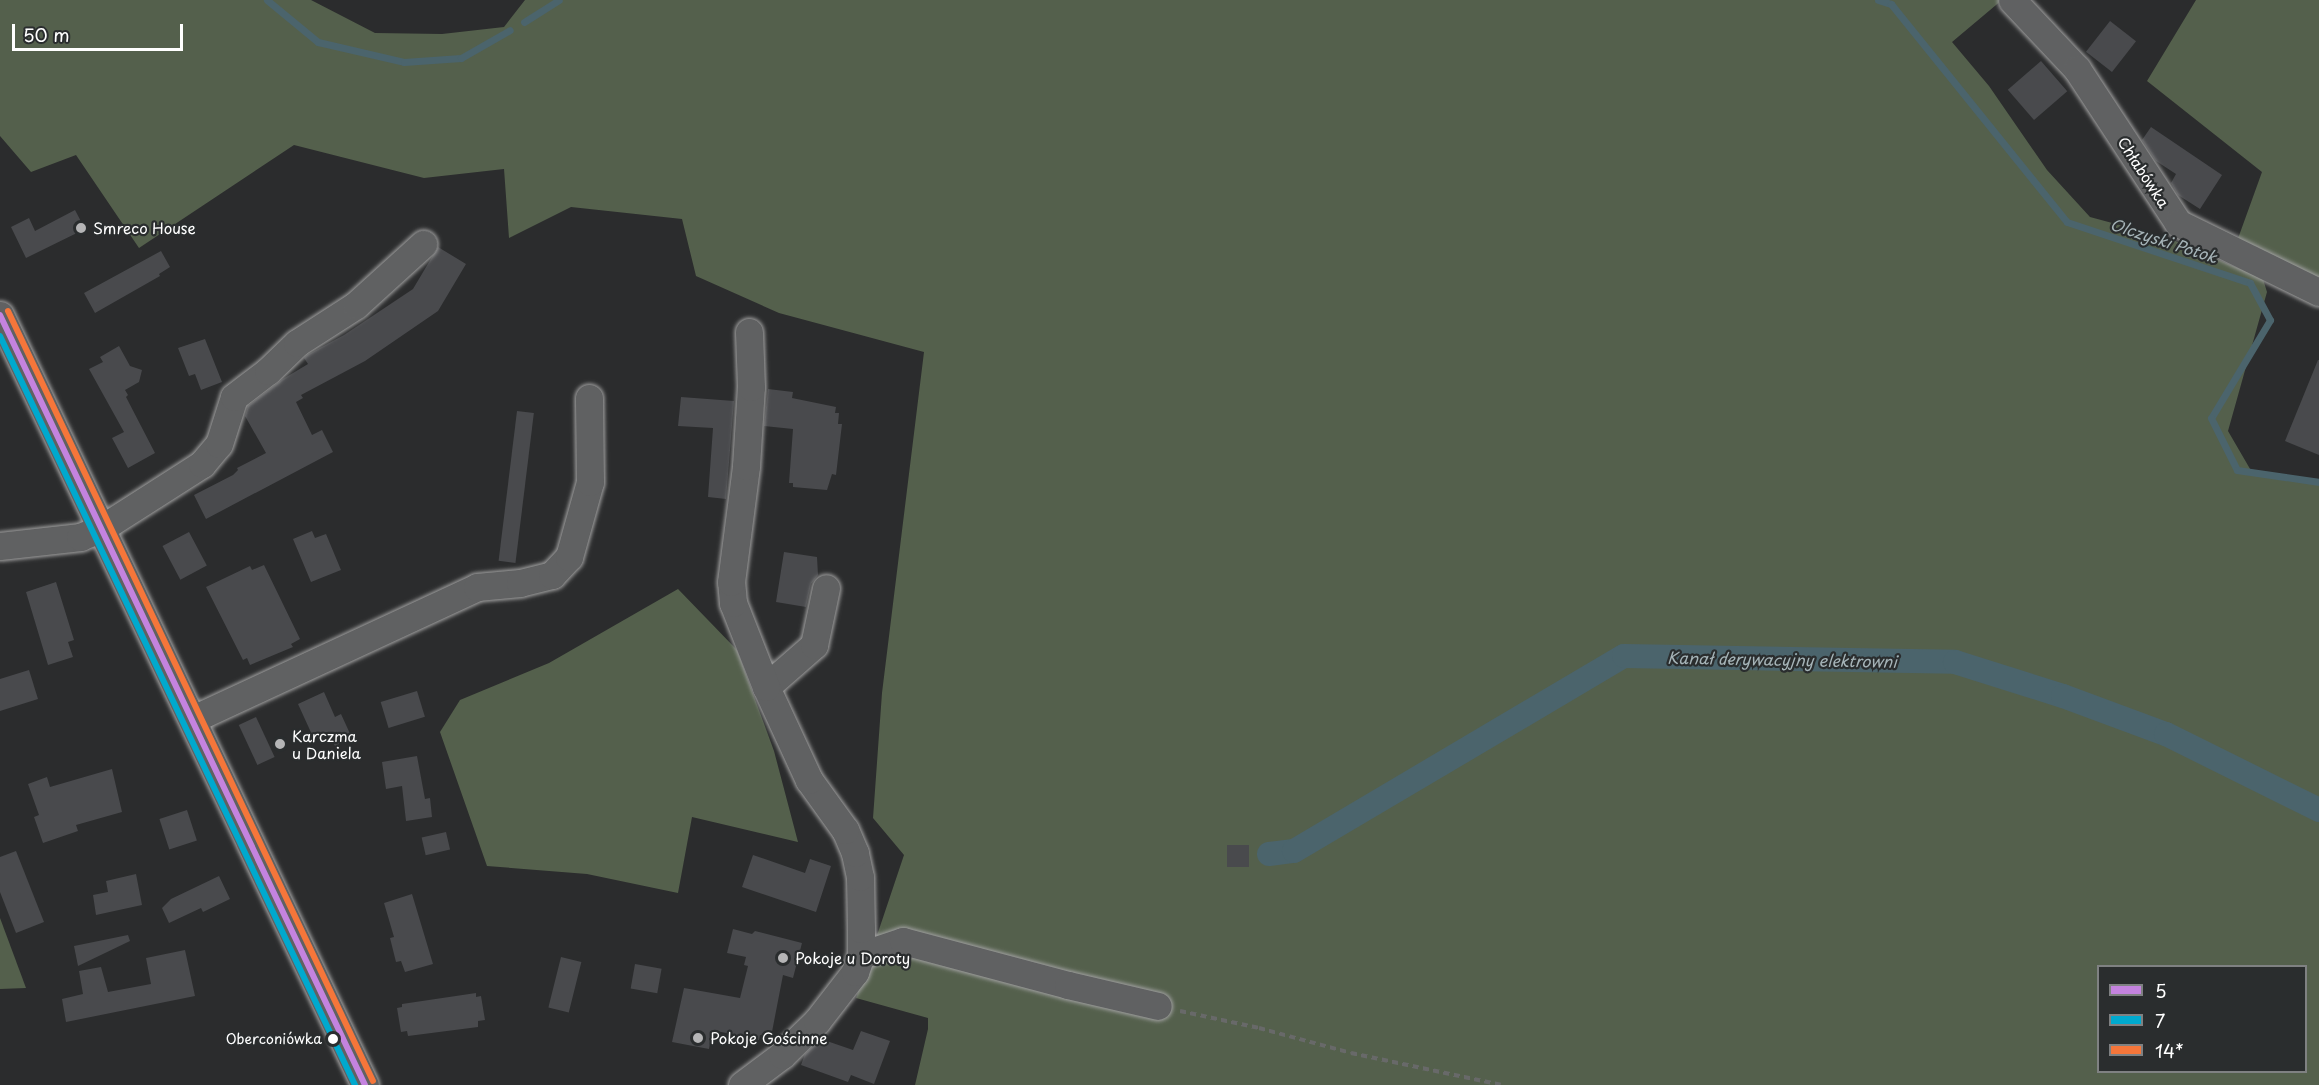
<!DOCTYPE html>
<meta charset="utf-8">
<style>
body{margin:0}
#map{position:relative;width:2319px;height:1085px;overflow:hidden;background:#2b2c2d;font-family:"Playpen Sans",sans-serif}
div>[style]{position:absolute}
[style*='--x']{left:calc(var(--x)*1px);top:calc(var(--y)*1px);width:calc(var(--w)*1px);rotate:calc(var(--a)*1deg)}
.green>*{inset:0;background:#54604c}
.stream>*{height:7px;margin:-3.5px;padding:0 3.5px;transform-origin:3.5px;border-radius:3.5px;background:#4b646c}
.canal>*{height:24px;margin:-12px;padding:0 12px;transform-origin:12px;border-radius:12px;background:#4b646c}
.building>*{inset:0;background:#494a4d;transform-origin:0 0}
.path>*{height:4px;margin-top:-2px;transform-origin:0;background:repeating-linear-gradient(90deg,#686969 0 6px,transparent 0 10.5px)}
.roads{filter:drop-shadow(0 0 2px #a0a0a0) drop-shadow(0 0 2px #a0a0a0)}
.minor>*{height:27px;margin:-13.5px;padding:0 13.5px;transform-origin:13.5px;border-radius:13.5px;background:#606162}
.bus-1>*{height:6px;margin:-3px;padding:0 3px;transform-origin:3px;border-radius:3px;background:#c483df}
.bus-2>*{height:6px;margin:-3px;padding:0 3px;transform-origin:3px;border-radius:3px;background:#00a9ce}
.bus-3>*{height:6px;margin:-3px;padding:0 3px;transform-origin:3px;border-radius:3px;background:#f5763a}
.dots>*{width:16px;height:16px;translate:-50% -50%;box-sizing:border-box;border:3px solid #2a2d2e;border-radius:50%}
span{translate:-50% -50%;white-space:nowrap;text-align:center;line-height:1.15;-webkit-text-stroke:4.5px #2a2d2e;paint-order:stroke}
.bus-label{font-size:14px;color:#fff}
.right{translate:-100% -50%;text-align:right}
.street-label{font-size:15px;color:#fff}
.poi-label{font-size:15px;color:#fff}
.left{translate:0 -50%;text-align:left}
.water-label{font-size:16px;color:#a6b4b8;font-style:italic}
.legend{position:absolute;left:2097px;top:965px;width:210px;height:108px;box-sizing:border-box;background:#2a2d2e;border:2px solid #7f8182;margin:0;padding:8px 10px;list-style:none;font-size:18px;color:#fff}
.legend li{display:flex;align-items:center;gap:12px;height:30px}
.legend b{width:30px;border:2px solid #7f8182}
.scale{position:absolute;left:12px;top:24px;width:171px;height:27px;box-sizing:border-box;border:3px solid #fff;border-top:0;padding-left:8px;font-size:18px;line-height:21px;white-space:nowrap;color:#fff;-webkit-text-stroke:4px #2a2d2e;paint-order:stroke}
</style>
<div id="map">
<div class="green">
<i style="clip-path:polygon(evenodd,0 0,311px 0,375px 33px,442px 34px,504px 27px,525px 0,2002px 0,1952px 42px,1989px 86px,2047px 170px,2090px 217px,2168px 238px,2263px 279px,2267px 292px,2228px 431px,2253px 474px,2302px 480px,2319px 479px,2319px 1085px,915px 1085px,928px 1029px,928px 1018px,856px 998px,904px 855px,873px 818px,882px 693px,924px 352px,779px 313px,696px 276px,682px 219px,571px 207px,509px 238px,504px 169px,424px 178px,294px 145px,139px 248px,76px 155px,31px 172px,0 136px,0 0,2098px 966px,2306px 966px,2306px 1072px,2098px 1072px,2098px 966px)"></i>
<i style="clip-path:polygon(2196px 0,2319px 0,2319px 288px,2236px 244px,2262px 172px,2147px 81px)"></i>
<i style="clip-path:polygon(678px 589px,737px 650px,774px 751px,798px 842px,692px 817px,678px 893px,587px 874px,487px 866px,440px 732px,460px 700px,549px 663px)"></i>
<i style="clip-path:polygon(0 918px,26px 988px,0 989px)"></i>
</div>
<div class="stream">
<i style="--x:267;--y:0;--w:66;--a:39.5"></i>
<i style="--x:318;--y:42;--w:88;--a:13.1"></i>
<i style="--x:404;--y:62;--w:57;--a:-4"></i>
<i style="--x:461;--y:58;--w:56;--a:-29.7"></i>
<i style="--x:1878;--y:0;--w:14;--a:17"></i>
<i style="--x:1891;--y:4;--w:280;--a:51.1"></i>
<i style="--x:2067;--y:222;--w:193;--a:18.4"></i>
<i style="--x:2250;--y:283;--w:42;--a:61.6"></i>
<i style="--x:2270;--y:320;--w:114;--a:121"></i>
<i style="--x:2211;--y:418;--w:58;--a:63.4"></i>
<i style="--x:2237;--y:470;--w:83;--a:8.3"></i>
<i style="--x:524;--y:22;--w:41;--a:-32.2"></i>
</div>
<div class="canal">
<i style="--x:1269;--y:854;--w:25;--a:-7"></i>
<i style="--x:1294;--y:851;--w:383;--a:-30.6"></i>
<i style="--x:1624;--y:656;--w:331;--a:1"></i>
<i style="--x:1955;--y:662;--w:113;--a:17.5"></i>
<i style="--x:2063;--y:696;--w:110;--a:20.3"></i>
<i style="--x:2166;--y:734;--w:171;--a:26.4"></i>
</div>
<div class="building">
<i style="left:2110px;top:21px;width:33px;height:39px;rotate:38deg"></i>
<i style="left:2041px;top:61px;width:40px;height:44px;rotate:49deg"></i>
<i style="clip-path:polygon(2151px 127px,2222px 175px,2200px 209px,2178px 195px,2171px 183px,2176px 174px,2156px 161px,2142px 140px)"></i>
<i style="clip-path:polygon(75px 210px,85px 229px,26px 258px,11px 227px,29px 218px,35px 231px)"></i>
<i style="clip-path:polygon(438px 247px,466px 264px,438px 311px,365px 361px,301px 395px,303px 398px,296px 402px,312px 435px,322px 430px,333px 452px,206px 519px,194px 495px,233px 475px,238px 470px,237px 468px,266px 453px,245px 416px,248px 406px,283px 379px,308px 364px,304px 358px,307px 355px,344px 335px,413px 289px)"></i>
<i style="clip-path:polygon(161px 251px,170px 267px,159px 274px,160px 276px,95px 313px,84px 293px)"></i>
<i style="clip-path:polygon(205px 339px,222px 382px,201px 390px,195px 374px,189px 376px,178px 348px)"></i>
<i style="clip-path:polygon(119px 346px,130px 366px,142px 370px,139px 382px,125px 390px,128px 395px,126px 397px,155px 453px,128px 468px,112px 438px,124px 432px,89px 369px,103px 362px,100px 357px)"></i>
<i style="clip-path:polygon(2318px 360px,2319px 360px,2319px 455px,2285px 441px)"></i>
<i style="clip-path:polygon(768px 389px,793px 392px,792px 398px,836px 407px,835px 413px,839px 413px,838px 424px,842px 424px,836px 475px,832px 474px,827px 490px,793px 487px,793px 483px,789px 483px,793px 429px,764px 426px)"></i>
<i style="clip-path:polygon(681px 397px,734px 401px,726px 499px,708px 497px,713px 428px,678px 426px)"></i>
<i style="left:517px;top:411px;width:17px;height:151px;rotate:7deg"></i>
<i style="clip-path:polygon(312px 531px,315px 538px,326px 534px,341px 570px,311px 582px,293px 539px)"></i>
<i style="left:189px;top:532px;width:38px;height:30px;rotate:62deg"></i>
<i style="clip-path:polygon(784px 552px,817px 557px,818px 575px,811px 584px,806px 607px,776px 602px)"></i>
<i style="clip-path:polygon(264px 565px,300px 639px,291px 644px,293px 647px,250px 665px,247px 658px,243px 660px,206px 587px,250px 566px,252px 570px)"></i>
<i style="clip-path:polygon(56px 582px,74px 640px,68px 642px,73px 657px,48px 665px,26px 592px)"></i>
<i style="clip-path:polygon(29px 670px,38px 699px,0 711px,0 679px)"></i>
<i style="left:417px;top:691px;width:27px;height:38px;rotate:73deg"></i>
<i style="clip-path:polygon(324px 692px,335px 717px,341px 714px,352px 738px,335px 746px,329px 733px,314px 739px,298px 704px)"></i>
<i style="left:256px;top:717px;width:44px;height:19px;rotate:65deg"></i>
<i style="clip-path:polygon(417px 756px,425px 799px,430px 798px,432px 817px,406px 821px,402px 786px,386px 789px,382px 762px)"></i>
<i style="clip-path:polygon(112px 769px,122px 812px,76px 825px,78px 831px,43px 843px,34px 817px,39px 815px,28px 784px,47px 777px,50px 787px)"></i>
<i style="left:187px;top:810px;width:32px;height:29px;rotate:72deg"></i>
<i style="left:446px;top:832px;width:18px;height:25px;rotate:77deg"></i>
<i style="left:1227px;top:845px;width:22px;height:22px"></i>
<i style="clip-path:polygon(16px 851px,44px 922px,16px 933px,0 892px,0 857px)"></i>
<i style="clip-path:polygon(753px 855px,805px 873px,810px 859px,831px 866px,816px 912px,742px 887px)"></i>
<i style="clip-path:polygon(136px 874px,142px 905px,96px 915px,93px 895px,108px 892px,106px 881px)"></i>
<i style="clip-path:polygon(219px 876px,230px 899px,203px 912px,201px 908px,169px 923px,162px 908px,171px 899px)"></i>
<i style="clip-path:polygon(412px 894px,433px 964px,405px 972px,401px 961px,396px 962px,390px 938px,394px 937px,384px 903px)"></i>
<i style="clip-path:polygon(733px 929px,752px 934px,755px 931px,802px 943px,793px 978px,783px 975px,771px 1037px,760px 1035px,759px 1040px,712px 1030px,709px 1049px,672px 1042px,684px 988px,740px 998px,748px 966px,744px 965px,746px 957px,727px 953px)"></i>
<i style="clip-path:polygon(128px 935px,130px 941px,78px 966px,74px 946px)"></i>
<i style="clip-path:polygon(185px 950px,195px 996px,66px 1022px,62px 999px,83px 994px,79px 971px,101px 967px,108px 992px,151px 984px,146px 958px)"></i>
<i style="left:561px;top:957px;width:21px;height:52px;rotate:14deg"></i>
<i style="left:635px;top:964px;width:27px;height:25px;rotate:10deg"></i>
<i style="clip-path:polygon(476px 993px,476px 997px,481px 996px,485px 1020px,478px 1021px,478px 1027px,408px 1036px,407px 1031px,401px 1032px,397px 1008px,402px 1007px,402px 1004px)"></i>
<i style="clip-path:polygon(861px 1031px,890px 1041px,874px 1084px,851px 1075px,848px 1082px,801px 1065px,805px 1054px,821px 1039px,853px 1050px)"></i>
</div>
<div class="path">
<i style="--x:1180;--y:1011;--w:81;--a:12.1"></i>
<i style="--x:1259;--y:1028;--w:95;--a:15.2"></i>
<i style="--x:1351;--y:1053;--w:153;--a:12"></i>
</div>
<div class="roads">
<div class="minor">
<i style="--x:2012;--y:0;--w:95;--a:46.7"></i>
<i style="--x:2077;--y:69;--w:184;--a:56.7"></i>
<i style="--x:2178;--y:223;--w:157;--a:26.1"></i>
<i style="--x:0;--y:315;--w:852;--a:64.64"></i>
<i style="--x:0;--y:546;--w:81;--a:-6.4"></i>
<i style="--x:80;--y:537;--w:24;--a:-22"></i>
<i style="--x:102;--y:528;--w:119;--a:-32.6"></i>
<i style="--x:202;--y:464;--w:26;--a:-50"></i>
<i style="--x:219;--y:444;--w:49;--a:-72.3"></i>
<i style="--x:234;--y:397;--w:43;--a:-37.4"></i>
<i style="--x:268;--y:371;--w:40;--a:-44"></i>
<i style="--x:297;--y:343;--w:70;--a:-32.8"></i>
<i style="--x:356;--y:305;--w:91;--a:-42.3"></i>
<i style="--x:766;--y:687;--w:64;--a:-41.2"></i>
<i style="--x:814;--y:645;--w:58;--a:-78.1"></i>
<i style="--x:193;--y:719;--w:313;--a:-24.9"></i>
<i style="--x:477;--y:587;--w:43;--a:-5.3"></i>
<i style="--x:520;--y:583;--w:33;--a:-14"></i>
<i style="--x:552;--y:575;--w:25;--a:-47"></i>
<i style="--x:569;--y:557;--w:78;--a:-74.4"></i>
<i style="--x:590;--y:482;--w:84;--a:-90.7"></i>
<i style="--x:861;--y:955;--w:44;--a:-18.4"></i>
<i style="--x:903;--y:941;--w:171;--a:14.9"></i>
<i style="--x:1068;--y:985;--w:92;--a:13.1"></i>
<i style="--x:742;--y:1085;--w:50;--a:-36.9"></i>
<i style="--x:782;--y:1055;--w:49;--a:-44.2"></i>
<i style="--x:817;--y:1021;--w:62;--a:-52.2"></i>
<i style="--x:855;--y:972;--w:18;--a:-71"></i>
<i style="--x:861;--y:955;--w:26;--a:-90"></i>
<i style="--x:861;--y:929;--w:52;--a:-91.1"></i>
<i style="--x:860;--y:877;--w:25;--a:-102"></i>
<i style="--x:855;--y:853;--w:25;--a:-113"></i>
<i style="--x:845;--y:830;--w:62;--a:-125.8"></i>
<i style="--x:809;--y:780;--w:102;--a:-114.8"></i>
<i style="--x:766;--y:687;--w:90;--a:-111.4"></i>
<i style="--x:733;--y:603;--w:21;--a:-95"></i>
<i style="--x:731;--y:582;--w:117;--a:-82.6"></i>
<i style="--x:746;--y:466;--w:79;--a:-86.4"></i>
<i style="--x:751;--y:387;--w:55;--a:-92.1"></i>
</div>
</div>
<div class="bus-1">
<i style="--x:0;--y:315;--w:852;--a:64.64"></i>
</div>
<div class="bus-2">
<i style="--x:0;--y:336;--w:829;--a:64.64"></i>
</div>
<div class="bus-3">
<i style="--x:8;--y:311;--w:852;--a:64.64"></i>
</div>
<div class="dots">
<i style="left:81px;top:228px;background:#b5b5b6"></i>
<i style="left:280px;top:744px;background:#b5b5b6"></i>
<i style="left:783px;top:958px;background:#b5b5b6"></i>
<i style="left:698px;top:1038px;background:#b5b5b6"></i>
<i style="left:333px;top:1039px;background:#fff"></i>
</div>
<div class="bus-label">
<span class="right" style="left:322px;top:1039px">Oberconiówka</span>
</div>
<div class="street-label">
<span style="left:2144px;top:172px;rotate:57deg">Chłabówka</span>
</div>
<div class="poi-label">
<span class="left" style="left:93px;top:228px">Smreco House</span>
<span class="left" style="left:292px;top:744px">Karczma<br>u Daniela</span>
<span class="left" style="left:795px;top:958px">Pokoje u Doroty</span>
<span class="left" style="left:710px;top:1038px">Pokoje Gościnne</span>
</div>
<div class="water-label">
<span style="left:2164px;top:240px;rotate:18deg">Olczyski Potok</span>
<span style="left:1782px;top:659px;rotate:1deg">Kanał derywacyjny elektrowni</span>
</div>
<ul class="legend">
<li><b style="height:8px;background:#c483df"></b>5</li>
<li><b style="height:8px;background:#00a9ce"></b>7</li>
<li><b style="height:8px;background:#f5763a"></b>14*</li>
</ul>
<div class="scale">50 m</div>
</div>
